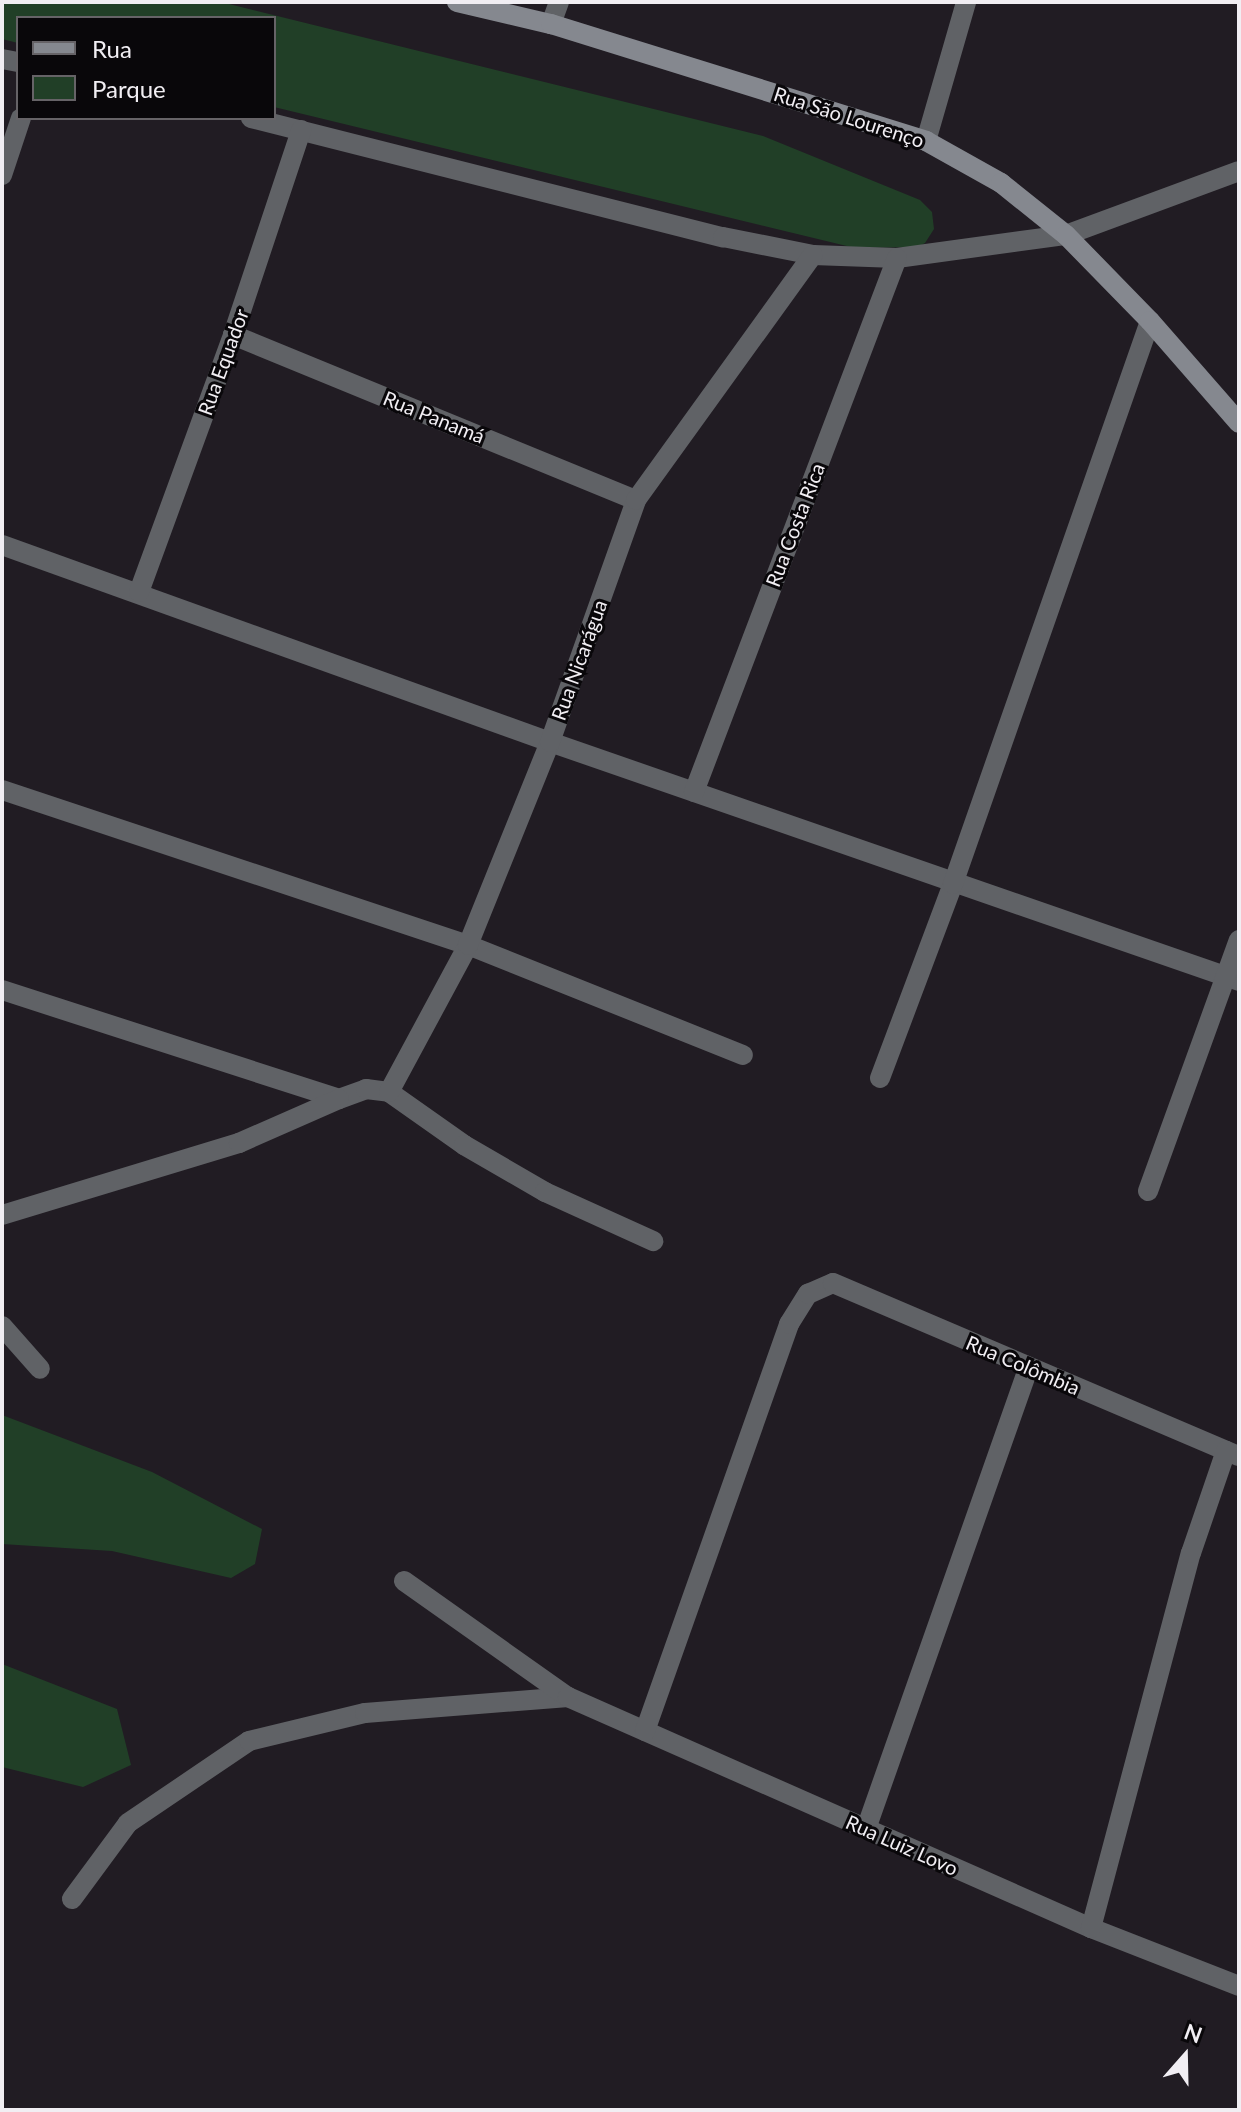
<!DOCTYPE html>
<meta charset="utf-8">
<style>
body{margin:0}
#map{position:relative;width:1241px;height:2112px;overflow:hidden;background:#211c23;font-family:Lato,sans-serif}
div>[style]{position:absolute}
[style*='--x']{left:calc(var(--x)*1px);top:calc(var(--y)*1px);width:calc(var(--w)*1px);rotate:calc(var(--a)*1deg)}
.green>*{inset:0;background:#213f27}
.lane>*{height:20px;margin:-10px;padding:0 10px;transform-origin:10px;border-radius:10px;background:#606266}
.street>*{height:20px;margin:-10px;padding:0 10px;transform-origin:10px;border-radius:10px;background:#606266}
.secondary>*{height:20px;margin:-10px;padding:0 10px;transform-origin:10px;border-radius:10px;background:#85888f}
span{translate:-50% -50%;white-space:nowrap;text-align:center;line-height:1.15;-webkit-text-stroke:6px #09070a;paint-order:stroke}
.street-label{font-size:20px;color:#f1eef3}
.frame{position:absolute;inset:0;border:4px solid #f1eef3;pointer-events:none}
.legend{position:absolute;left:16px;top:16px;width:260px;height:104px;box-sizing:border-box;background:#09070a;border:2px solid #666367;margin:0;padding:10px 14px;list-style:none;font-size:24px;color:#f1eef3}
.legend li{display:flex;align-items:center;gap:16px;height:40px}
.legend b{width:40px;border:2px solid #666367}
.north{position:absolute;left:1145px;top:2016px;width:80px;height:80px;-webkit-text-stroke:6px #09070a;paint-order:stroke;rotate:20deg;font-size:22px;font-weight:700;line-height:32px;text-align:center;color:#f1eef3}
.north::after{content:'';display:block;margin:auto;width:28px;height:36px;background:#f1eef3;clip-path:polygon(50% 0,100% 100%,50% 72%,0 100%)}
</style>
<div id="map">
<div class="green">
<i style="clip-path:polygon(2px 2px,221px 2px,763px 136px,920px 200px,932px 212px,934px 229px,925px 243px,918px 247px,855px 248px,274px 107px,274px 18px,18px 18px,18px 43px,2px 39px)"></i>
<i style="clip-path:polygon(2px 1415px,152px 1472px,262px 1529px,255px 1564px,231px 1578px,112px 1551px,2px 1544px)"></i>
<i style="clip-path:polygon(2px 1664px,117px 1709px,131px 1765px,83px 1787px,2px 1767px)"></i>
</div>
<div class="lane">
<i style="--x:2;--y:1326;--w:57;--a:48.5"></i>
<i style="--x:72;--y:1899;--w:94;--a:-53.6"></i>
<i style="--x:128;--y:1823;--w:146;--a:-34.1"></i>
<i style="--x:249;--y:1741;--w:119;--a:-13.6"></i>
<i style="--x:365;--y:1713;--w:204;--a:-4.5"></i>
</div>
<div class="street">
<i style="--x:551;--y:24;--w:23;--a:-70"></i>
<i style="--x:2;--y:59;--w:16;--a:11"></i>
<i style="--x:251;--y:118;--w:487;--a:14.2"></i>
<i style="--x:723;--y:237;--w:92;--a:11.3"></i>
<i style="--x:813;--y:255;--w:84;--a:2"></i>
<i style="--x:897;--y:258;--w:171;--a:-7.8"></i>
<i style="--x:1066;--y:235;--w:184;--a:-20.3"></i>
<i style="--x:926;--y:141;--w:145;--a:-73.9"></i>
<i style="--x:2;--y:175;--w:60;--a:-71.6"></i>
<i style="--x:233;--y:335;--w:435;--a:22.3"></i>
<i style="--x:2;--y:545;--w:582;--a:19.77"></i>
<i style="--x:550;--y:742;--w:729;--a:19.13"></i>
<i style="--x:139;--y:592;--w:274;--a:-69.9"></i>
<i style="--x:233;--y:335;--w:216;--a:-71.6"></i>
<i style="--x:2;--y:790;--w:491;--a:18.4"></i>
<i style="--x:468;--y:945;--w:296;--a:21.8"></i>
<i style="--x:694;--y:792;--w:571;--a:-69.19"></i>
<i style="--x:2;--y:990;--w:354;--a:17.9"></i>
<i style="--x:339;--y:1099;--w:29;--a:-20"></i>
<i style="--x:366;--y:1089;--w:23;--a:7"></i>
<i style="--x:389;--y:1092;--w:92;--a:35.2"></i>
<i style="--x:464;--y:1145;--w:94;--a:30.1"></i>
<i style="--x:545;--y:1192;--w:119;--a:24.4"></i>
<i style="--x:880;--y:1078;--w:207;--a:-69.4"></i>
<i style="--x:953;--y:884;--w:596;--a:-70.71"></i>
<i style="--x:389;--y:1092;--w:167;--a:-61.7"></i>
<i style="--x:468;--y:945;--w:219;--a:-68"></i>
<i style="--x:550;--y:742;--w:257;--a:-70.4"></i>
<i style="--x:636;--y:500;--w:302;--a:-54.2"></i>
<i style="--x:1148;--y:1191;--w:267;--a:-70.1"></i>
<i style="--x:2;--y:1215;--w:248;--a:-16.9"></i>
<i style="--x:239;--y:1143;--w:109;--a:-23.7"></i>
<i style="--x:404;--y:1581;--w:201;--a:35.3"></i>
<i style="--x:568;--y:1697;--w:572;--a:23.83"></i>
<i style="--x:1091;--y:1928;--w:159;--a:21.4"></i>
<i style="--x:645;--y:1731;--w:432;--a:-70.5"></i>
<i style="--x:789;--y:1324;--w:36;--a:-58"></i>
<i style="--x:808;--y:1294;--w:27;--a:-24"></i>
<i style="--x:833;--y:1283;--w:441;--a:23.1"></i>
<i style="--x:866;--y:1829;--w:490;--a:-70.6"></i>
<i style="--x:1091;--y:1928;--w:388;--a:-75.1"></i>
<i style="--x:1191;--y:1553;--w:108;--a:-71.1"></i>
</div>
<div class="secondary">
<i style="--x:457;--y:2;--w:97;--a:13.2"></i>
<i style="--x:551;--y:24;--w:393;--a:17.3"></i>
<i style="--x:926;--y:141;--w:86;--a:29.2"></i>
<i style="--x:1001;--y:183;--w:83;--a:38.7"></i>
<i style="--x:1066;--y:235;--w:120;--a:45.7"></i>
<i style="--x:1150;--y:321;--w:135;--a:48.9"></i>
</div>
<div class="street-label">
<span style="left:849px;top:117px;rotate:18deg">Rua São Lourenço</span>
<span style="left:223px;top:362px;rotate:-70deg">Rua Equador</span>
<span style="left:434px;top:417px;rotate:22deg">Rua Panamá</span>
<span style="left:795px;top:525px;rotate:-69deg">Rua Costa Rica</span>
<span style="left:579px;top:660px;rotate:-70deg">Rua Nicarágua</span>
<span style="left:1023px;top:1365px;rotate:23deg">Rua Colômbia</span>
<span style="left:902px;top:1845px;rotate:24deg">Rua Luiz Lovo</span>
</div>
<div class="frame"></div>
<ul class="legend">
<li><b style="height:10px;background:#85888f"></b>Rua</li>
<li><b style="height:22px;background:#213f27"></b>Parque</li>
</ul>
<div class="north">N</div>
</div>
